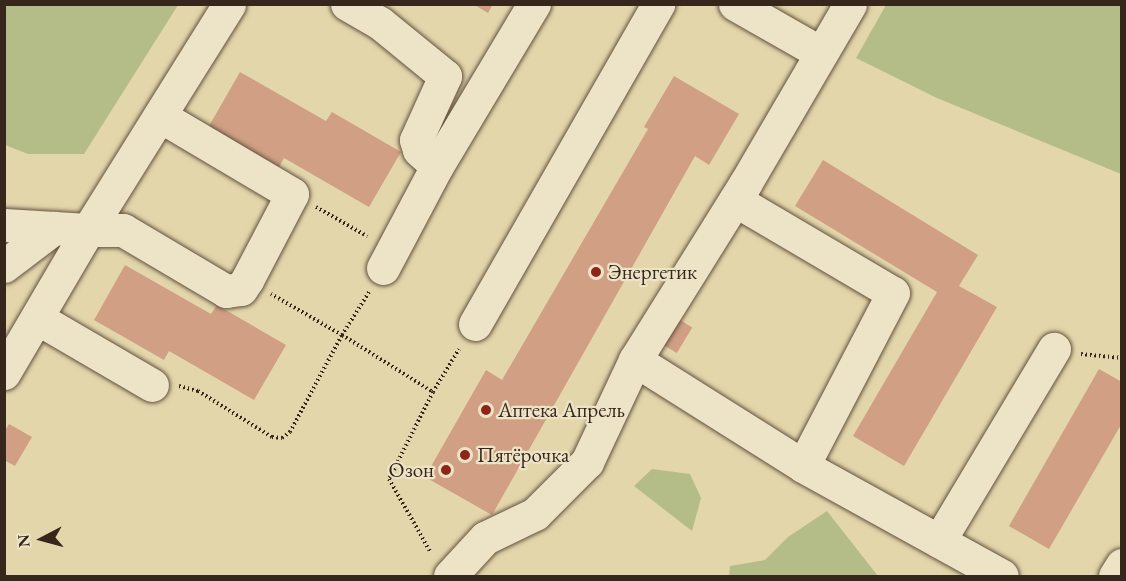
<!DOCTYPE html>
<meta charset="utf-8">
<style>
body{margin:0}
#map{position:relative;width:1126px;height:581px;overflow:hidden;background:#e3d6ab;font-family:"EB Garamond",serif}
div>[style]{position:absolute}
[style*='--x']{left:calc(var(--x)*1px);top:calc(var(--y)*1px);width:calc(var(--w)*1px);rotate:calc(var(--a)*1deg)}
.green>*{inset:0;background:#b4bd88}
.building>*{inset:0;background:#d19f84;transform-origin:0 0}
.path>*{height:4px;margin-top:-2px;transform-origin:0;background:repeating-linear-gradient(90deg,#37261b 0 1.5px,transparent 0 4.5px)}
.roads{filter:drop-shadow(0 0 2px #62523f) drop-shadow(0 0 2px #62523f)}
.minor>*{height:33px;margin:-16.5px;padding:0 16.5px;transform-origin:16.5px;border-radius:16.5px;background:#ede4c8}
.dots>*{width:16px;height:16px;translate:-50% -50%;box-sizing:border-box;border:3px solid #ede4c8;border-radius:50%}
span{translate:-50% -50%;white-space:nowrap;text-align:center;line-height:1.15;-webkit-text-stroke:4.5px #ede4c8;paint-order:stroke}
.poi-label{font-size:21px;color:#37261b}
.left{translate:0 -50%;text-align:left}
.right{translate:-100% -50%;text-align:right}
.frame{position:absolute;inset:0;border:6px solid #37261b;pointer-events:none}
.north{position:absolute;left:12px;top:509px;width:60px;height:60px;-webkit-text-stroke:4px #ede4c8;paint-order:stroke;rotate:264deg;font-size:16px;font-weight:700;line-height:24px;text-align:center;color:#37261b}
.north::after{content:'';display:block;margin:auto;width:21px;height:27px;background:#37261b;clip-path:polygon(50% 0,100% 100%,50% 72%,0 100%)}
</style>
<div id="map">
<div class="green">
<i style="clip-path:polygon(4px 5px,5px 4px,178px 5px,84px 154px,28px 154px,5px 145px)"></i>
<i style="clip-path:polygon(886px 5px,1121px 5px,1121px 174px,937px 98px,856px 58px)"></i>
<i style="clip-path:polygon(652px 469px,690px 474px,701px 498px,692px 531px,634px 486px)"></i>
<i style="clip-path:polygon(827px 511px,878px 576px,729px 576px,730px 566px,765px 560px,788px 537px)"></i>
</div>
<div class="building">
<i style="clip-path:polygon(473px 4px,493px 4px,488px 13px)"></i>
<i style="clip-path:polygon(240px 72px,326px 121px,332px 112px,401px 152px,369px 207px,284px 158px,279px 167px,209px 126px)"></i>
<i style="clip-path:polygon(674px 76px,739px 114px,709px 165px,695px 156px,492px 515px,425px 477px,486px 370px,502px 380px,648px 129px,644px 127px)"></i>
<i style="clip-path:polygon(823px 160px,978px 255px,959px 286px,997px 307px,904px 466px,853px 436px,937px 292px,795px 206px)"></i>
<i style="clip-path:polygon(125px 265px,211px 314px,217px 305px,286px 345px,254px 400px,169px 351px,164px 360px,94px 320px)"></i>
<i style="left:670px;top:314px;width:26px;height:30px;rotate:31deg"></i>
<i style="clip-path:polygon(1099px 369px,1122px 382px,1122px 423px,1049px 549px,1009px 526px)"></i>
<i style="clip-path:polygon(9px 424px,32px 437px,15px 466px,4px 460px,4px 432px)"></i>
</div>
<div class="path">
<i style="--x:316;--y:207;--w:59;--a:29.6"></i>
<i style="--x:369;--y:292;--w:51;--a:122.1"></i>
<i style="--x:342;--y:335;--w:107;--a:32.1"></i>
<i style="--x:433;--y:392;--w:97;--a:116.8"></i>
<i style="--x:389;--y:479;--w:85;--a:60.4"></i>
<i style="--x:1081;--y:354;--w:41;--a:5.6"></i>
<i style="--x:179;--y:386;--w:20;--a:15"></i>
<i style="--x:198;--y:391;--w:87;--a:31.9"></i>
<i style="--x:272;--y:437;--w:10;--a:6"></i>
<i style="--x:282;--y:438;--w:10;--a:-37"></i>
<i style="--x:290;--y:432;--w:110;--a:-61.8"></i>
<i style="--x:342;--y:335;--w:82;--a:-150"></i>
<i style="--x:433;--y:392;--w:50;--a:-58.8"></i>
</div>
<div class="roads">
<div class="minor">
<i style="--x:347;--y:4;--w:38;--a:30"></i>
<i style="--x:380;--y:23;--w:84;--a:39.2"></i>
<i style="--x:445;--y:76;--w:70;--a:114.4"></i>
<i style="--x:416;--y:140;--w:10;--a:73"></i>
<i style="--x:419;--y:150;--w:24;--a:42"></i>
<i style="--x:735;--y:4;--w:99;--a:29.7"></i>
<i style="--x:735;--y:200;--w:183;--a:30.5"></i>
<i style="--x:893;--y:293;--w:195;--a:117.5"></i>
<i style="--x:4;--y:225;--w:84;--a:3.4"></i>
<i style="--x:88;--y:230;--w:266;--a:-58"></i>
<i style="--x:4;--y:266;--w:63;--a:-37.2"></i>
<i style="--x:383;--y:268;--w:115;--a:-62.1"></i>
<i style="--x:437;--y:166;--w:189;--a:-59.1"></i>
<i style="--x:37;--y:318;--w:133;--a:30.2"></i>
<i style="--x:475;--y:324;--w:369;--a:-60.2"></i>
<i style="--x:635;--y:360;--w:199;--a:32.2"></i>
<i style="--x:803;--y:466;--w:227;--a:28.9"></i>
<i style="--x:4;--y:373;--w:166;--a:-59.6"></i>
<i style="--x:88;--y:230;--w:35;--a:0"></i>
<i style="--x:123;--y:230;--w:120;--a:30.6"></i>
<i style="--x:226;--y:291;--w:15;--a:-8"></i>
<i style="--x:241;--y:289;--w:11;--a:-56"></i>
<i style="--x:247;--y:280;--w:97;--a:-62.4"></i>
<i style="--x:292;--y:194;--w:153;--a:-149.4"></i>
<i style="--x:939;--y:541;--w:224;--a:-59.1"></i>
<i style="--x:450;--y:576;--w:52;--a:-47.4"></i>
<i style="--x:485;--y:538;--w:55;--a:-25.6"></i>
<i style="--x:535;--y:514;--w:74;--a:-45"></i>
<i style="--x:587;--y:462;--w:113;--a:-64.8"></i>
<i style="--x:635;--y:360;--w:208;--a:-58"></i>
<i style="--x:745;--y:184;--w:208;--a:-59.7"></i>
<i style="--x:1115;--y:576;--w:13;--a:-58"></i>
</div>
</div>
<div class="dots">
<i style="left:596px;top:272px;background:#8f2418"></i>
<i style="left:486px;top:410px;background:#8f2418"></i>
<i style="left:465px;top:455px;background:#8f2418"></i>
<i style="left:446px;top:470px;background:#8f2418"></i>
</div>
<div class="poi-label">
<span class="left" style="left:608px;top:272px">Энергетик</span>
<span class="left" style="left:498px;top:410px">Аптека Апрель</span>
<span class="left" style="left:477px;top:455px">Пятёрочка</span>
<span class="right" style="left:434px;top:470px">Озон</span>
</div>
<div class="frame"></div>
<div class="north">N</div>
</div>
